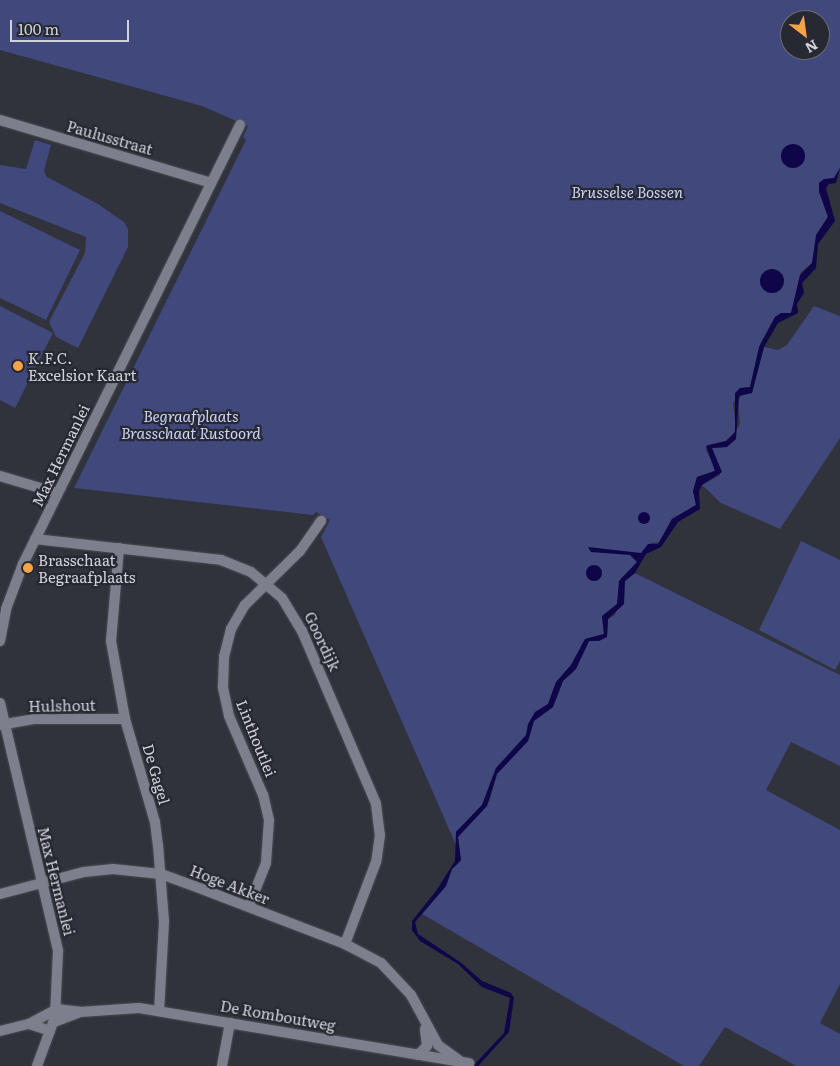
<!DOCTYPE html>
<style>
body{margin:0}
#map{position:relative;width:840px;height:1066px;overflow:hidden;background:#30323c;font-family:Literata,serif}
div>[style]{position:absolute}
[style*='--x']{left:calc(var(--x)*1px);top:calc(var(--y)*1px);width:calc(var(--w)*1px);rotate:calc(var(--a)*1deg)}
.green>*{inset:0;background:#41487c}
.water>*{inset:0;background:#0e0648}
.round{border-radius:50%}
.roads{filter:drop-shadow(0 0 1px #4c4e56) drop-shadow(0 0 1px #4c4e56)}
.street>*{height:10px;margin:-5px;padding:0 5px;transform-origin:5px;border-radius:5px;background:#7d808c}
.dots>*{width:14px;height:14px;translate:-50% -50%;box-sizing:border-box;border:2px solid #262832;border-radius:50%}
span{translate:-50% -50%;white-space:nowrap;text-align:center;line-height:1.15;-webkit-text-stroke:4.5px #262832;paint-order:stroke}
.street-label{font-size:15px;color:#d1d2d9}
.park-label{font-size:15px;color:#ccd4fd;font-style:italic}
.poi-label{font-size:15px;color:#d1d2d9}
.left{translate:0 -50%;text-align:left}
.north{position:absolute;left:780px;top:10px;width:50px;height:50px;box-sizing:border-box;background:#262832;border:1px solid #6a6c75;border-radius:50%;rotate:150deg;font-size:14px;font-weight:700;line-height:20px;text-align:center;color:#d1d2d9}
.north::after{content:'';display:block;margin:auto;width:18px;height:22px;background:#f5a346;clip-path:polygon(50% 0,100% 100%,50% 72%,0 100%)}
.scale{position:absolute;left:10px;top:20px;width:119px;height:22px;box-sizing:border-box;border:2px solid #d1d2d9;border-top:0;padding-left:6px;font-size:15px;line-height:18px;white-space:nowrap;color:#d1d2d9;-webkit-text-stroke:4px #262832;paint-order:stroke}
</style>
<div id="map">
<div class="green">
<i style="clip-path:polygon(evenodd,0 0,840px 0,840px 168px,834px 178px,819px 183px,828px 216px,820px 229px,812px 263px,801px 272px,791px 313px,775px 317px,761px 342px,750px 387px,743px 388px,733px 403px,736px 428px,733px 435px,726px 441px,707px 445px,706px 450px,716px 470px,697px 477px,693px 491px,696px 505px,672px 519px,660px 542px,650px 543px,634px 566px,621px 578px,617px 604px,602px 617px,604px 634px,585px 639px,571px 665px,556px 682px,548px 704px,521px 742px,496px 768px,482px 805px,456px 832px,456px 845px,321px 537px,330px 520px,316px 512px,313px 515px,74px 488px,246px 140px,243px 137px,248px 126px,202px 106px,0 50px,0 0,790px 20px,820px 20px,820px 50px,790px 50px,790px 20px)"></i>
<i style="clip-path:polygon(35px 140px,51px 145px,44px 171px,47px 177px,98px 204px,124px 222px,128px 229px,128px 247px,78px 348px,56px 337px,49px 322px,85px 253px,86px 237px,0 203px,0 165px,26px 169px)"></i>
<i style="clip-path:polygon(0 211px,80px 250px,46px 320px,0 298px)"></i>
<i style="clip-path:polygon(0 306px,53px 333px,15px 408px,0 400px)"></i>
<i style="clip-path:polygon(814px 306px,840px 316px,840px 438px,780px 529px,721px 503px,702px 485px,720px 475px,712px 448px,727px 447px,740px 424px,738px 401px,742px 394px,752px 393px,764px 347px,778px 350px,787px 345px)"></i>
<i style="clip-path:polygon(801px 541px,840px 560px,840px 661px,835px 670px,759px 630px)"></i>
<i style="clip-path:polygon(635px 573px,840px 675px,840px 766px,791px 742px,766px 790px,840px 830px,840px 984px,820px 1023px,840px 1034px,840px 1066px,796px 1066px,725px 1027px,699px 1066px,684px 1066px,422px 914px,446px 886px,452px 869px,461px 861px,458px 837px,489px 802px,497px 774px,528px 741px,534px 721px,553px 707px,563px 681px,573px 672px,589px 641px,607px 637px,608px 619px,615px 615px,625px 581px)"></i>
</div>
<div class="water">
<i class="round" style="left:781px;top:144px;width:24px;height:24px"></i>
<i style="clip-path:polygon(840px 168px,836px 183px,829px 184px,826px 188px,835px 221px,818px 244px,816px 268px,802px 283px,804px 293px,797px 304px,798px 313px,778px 323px,764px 347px,752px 393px,739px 396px,736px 439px,727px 447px,712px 448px,722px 472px,702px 485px,699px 491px,700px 509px,678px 522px,661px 547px,646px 554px,635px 573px,625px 581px,624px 604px,608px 619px,607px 637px,599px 641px,589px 641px,576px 669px,563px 681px,553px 707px,534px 721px,528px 741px,497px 774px,487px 806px,458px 837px,461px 860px,452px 869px,446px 886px,415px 922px,418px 934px,460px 962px,482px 981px,511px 993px,514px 998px,509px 1032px,478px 1066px,473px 1066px,504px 1033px,510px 998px,482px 987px,458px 964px,420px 941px,412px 930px,412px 921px,436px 891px,455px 861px,456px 832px,482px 805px,496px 768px,526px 735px,528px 724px,535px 712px,548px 704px,556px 682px,571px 665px,585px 639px,604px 634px,602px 616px,617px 604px,619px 581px,637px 562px,630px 555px,591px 552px,588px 547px,641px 553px,648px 544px,658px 544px,672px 519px,696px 505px,693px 491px,697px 477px,715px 471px,706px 446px,726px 441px,735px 432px,735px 393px,740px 388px,750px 387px,759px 347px,775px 317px,781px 313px,791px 313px,800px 275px,812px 263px,816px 235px,828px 217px,819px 192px,819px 183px,824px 179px,834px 178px)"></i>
<i class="round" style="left:760px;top:269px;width:24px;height:24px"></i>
<i class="round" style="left:638px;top:512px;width:12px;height:12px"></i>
<i class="round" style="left:586px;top:565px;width:16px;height:16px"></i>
</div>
<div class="roads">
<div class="street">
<i style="--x:0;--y:120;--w:220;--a:16.6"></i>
<i style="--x:0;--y:476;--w:59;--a:16.6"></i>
<i style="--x:35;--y:539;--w:187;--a:6.4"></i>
<i style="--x:221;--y:560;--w:32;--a:22"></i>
<i style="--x:251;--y:572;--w:40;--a:40"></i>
<i style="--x:282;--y:598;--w:39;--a:59"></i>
<i style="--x:302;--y:631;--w:188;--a:66.8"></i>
<i style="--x:376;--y:804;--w:31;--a:83"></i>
<i style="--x:380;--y:835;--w:27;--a:98"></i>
<i style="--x:376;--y:862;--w:88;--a:110.7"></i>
<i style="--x:119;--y:548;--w:93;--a:94.9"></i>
<i style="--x:111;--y:641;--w:79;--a:79.8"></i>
<i style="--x:125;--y:719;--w:107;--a:73.8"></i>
<i style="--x:155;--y:822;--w:23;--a:83"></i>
<i style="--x:158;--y:845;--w:77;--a:85.5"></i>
<i style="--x:164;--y:922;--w:89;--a:93.2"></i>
<i style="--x:0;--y:641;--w:33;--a:-79"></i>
<i style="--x:6;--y:609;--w:48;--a:-69.3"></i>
<i style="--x:23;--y:564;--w:490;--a:-63.7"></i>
<i style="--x:0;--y:703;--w:255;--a:76.8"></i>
<i style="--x:58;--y:951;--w:66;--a:92.6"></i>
<i style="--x:55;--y:1017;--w:52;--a:110.2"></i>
<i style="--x:0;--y:725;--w:34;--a:-10"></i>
<i style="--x:33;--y:719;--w:92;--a:0"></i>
<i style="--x:0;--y:894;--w:87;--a:-14.7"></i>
<i style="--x:84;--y:872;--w:29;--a:-6"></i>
<i style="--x:113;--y:869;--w:48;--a:5.9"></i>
<i style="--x:161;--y:874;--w:35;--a:20"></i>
<i style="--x:194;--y:886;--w:162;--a:21"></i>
<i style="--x:345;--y:944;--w:41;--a:27.8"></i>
<i style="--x:381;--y:963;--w:44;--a:46.8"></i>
<i style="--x:411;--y:995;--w:57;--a:61.6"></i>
<i style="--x:438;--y:1045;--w:27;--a:36"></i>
<i style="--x:249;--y:906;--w:46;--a:-68.4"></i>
<i style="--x:266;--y:863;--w:43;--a:-86"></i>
<i style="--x:269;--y:820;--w:26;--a:-103"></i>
<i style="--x:263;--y:795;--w:86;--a:-113.3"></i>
<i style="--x:229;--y:716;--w:30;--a:-102"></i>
<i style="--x:223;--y:687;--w:30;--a:-88"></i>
<i style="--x:224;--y:657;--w:29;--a:-76"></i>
<i style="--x:231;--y:629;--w:28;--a:-60"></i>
<i style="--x:245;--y:605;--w:77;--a:-44.5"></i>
<i style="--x:300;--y:551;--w:37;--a:-55"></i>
<i style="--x:54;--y:1022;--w:28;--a:-21"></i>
<i style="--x:29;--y:1024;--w:22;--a:18"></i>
<i style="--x:0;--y:1031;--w:30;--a:-14"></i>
<i style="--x:29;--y:1024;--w:32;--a:-28"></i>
<i style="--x:57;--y:1009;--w:23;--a:7"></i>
<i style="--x:80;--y:1012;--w:59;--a:-3.9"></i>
<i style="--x:139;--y:1008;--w:335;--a:9.5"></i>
<i style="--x:418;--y:1055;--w:13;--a:-45"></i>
<i style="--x:427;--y:1046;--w:17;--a:-97"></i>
<i style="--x:222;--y:1066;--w:44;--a:-79.5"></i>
</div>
</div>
<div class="dots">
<i style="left:18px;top:366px;background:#f5a346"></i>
<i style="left:28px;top:568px;background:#f5a346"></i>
</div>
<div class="street-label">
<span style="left:110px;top:137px;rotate:16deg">Paulusstraat</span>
<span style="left:60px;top:455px;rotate:-64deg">Max Hermanlei</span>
<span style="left:323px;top:641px;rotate:65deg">Goordijk</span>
<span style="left:62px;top:705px;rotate:-1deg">Hulshout</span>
<span style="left:257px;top:738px;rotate:68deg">Linthoutlei</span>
<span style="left:157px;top:774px;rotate:74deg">De Gagel</span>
<span style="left:57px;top:881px;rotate:76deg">Max Hermanlei</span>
<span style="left:230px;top:884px;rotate:21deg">Hoge Akker</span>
<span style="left:278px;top:1015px;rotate:10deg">De Romboutweg</span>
</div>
<div class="park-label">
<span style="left:627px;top:192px">Brusselse Bossen</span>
<span style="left:191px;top:424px">Begraafplaats<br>Brasschaat Rustoord</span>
</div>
<div class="poi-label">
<span class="left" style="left:28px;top:366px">K.F.C.<br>Excelsior Kaart</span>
<span class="left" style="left:38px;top:568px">Brasschaat<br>Begraafplaats</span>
</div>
<div class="north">N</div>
<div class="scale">100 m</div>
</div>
